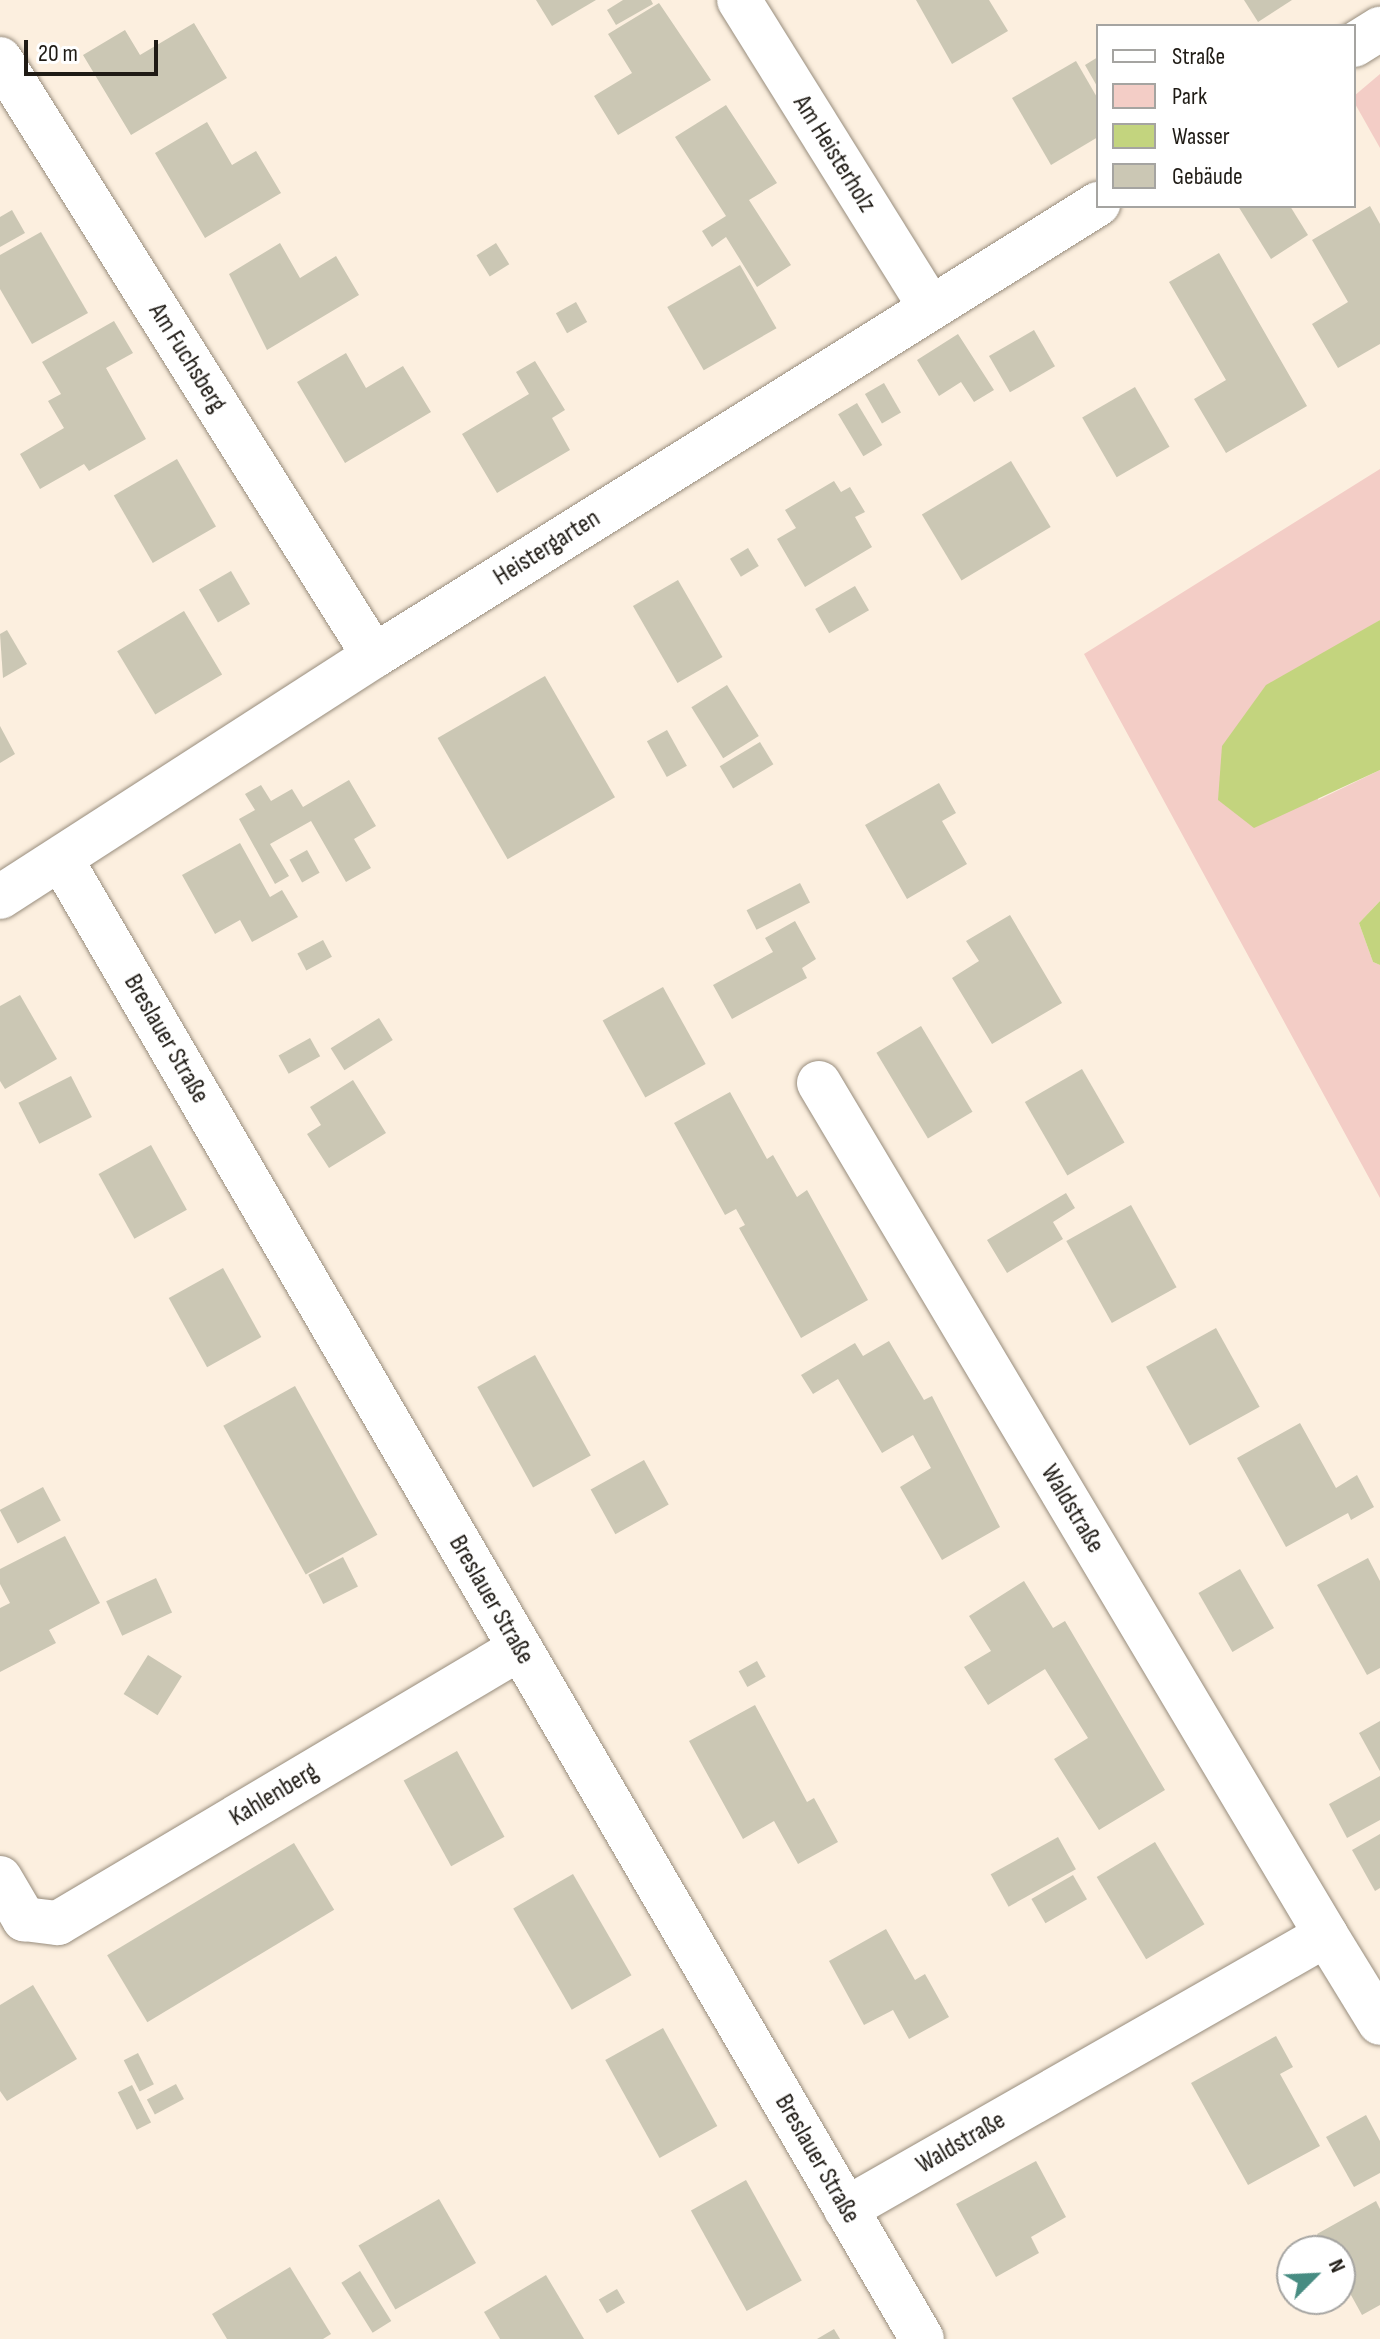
<!DOCTYPE html>
<meta charset="utf-8">
<style>
body{margin:0}
#map{position:relative;width:1380px;height:2339px;overflow:hidden;background:#fcefdf;font-family:"Sofia Sans Condensed",sans-serif}
div>[style]{position:absolute}
[style*='--x']{left:calc(var(--x)*1px);top:calc(var(--y)*1px);width:calc(var(--w)*1px);rotate:calc(var(--a)*1deg)}
.green>*{inset:0;background:#f3cdc6}
.water>*{inset:0;background:#c3d47e}
.building>*{inset:0;background:#cbc7b4;transform-origin:0 0}
.roads{filter:drop-shadow(0 0 2px #988d7d) drop-shadow(0 0 2px #988d7d)}
.minor>*{height:44px;margin:-22px;padding:0 22px;transform-origin:22px;border-radius:22px;background:#fff}
span{translate:-50% -50%;white-space:nowrap;text-align:center;line-height:1.15;-webkit-text-stroke:8px #fff;paint-order:stroke}
.street-label{font-size:26px;color:#1f1b15}
.legend{position:absolute;left:1096px;top:24px;width:260px;height:184px;box-sizing:border-box;background:#fff;border:2px solid #a5a4a1;margin:0;padding:10px 14px;list-style:none;font-size:24px;color:#1f1b15}
.legend li{display:flex;align-items:center;gap:16px;height:40px}
.legend b{width:40px;border:2px solid #a5a4a1}
.north{position:absolute;left:1276px;top:2235px;width:80px;height:80px;box-sizing:border-box;background:#fff;border:2px solid #a5a4a1;border-radius:50%;rotate:66deg;font-size:22px;font-weight:700;line-height:32px;text-align:center;color:#1f1b15}
.north::after{content:'';display:block;margin:auto;width:28px;height:36px;background:#478c82;clip-path:polygon(50% 0,100% 100%,50% 72%,0 100%)}
.scale{position:absolute;left:24px;top:40px;width:134px;height:36px;box-sizing:border-box;border:4px solid #1f1b15;border-top:0;padding-left:10px;font-size:24px;line-height:28px;white-space:nowrap;color:#1f1b15;-webkit-text-stroke:6px #fff;paint-order:stroke}
</style>
<div id="map">
<div class="green">
<i style="clip-path:polygon(1380px 74px,1380px 148px,1354px 102px,1354px 96px)"></i>
<i style="clip-path:polygon(1380px 469px,1380px 620px,1343px 644px,1318px 800px,1380px 770px,1380px 901px,1359px 923px,1373px 962px,1380px 965px,1380px 1198px,1084px 654px)"></i>
</div>
<div class="water">
<i style="clip-path:polygon(1380px 620px,1380px 770px,1254px 828px,1218px 800px,1222px 746px,1266px 685px)"></i>
<i style="clip-path:polygon(1380px 901px,1380px 965px,1373px 962px,1359px 923px)"></i>
</div>
<div class="building">
<i style="clip-path:polygon(536px 0,596px 0,552px 26px)"></i>
<i style="clip-path:polygon(623px 0,651px 0,653px 4px,616px 25px,607px 10px)"></i>
<i style="clip-path:polygon(916px 0,989px 0,1008px 31px,952px 64px)"></i>
<i style="clip-path:polygon(1244px 0,1292px 0,1258px 22px)"></i>
<i style="clip-path:polygon(659px 3px,711px 80px,618px 135px,594px 96px,632px 73px,608px 34px)"></i>
<i style="clip-path:polygon(194px 23px,227px 78px,131px 135px,83px 55px,125px 30px,140px 55px)"></i>
<i style="clip-path:polygon(1098px 57px,1098px 88px,1085px 65px)"></i>
<i style="clip-path:polygon(1076px 61px,1098px 99px,1098px 137px,1051px 165px,1012px 98px)"></i>
<i style="clip-path:polygon(726px 105px,777px 183px,749px 200px,791px 265px,757px 287px,726px 237px,712px 247px,702px 231px,726px 216px,675px 137px)"></i>
<i style="clip-path:polygon(207px 122px,232px 165px,256px 151px,281px 193px,205px 238px,155px 153px)"></i>
<i style="clip-path:polygon(1238px 206px,1290px 206px,1308px 235px,1271px 259px)"></i>
<i style="clip-path:polygon(1370px 206px,1380px 224px,1380px 344px,1338px 368px,1312px 324px,1348px 302px,1312px 240px)"></i>
<i style="clip-path:polygon(12px 210px,25px 233px,0 247px,0 217px)"></i>
<i style="clip-path:polygon(41px 232px,88px 313px,32px 344px,0 289px,0 255px)"></i>
<i style="clip-path:polygon(280px 243px,300px 278px,336px 256px,359px 295px,267px 350px,229px 274px)"></i>
<i style="left:496px;top:243px;width:25px;height:23px;rotate:58deg"></i>
<i style="clip-path:polygon(1219px 253px,1307px 406px,1226px 453px,1194px 399px,1226px 380px,1169px 282px)"></i>
<i style="left:740px;top:265px;width:73px;height:84px;rotate:60deg"></i>
<i style="left:576px;top:302px;width:23px;height:23px;rotate:61deg"></i>
<i style="clip-path:polygon(114px 321px,133px 353px,106px 368px,146px 439px,89px 471px,84px 464px,40px 489px,20px 454px,64px 428px,48px 401px,61px 394px,42px 362px)"></i>
<i style="left:1034px;top:330px;width:42px;height:52px;rotate:60deg"></i>
<i style="clip-path:polygon(958px 334px,994px 390px,974px 402px,961px 382px,939px 396px,917px 360px)"></i>
<i style="clip-path:polygon(346px 353px,366px 388px,403px 366px,431px 412px,345px 463px,297px 382px)"></i>
<i style="clip-path:polygon(535px 361px,565px 410px,552px 418px,570px 450px,497px 493px,462px 434px,529px 394px,516px 372px)"></i>
<i style="left:884px;top:383px;width:34px;height:22px;rotate:60deg"></i>
<i style="left:1135px;top:387px;width:69px;height:61px;rotate:60deg"></i>
<i style="left:857px;top:403px;width:49px;height:22px;rotate:59deg"></i>
<i style="left:177px;top:459px;width:78px;height:73px;rotate:60deg"></i>
<i style="left:1011px;top:461px;width:77px;height:104px;rotate:59deg"></i>
<i style="clip-path:polygon(834px 481px,841px 492px,850px 487px,865px 512px,855px 517px,872px 547px,805px 587px,777px 539px,796px 528px,785px 510px)"></i>
<i style="left:748px;top:548px;width:21px;height:21px;rotate:59deg"></i>
<i style="left:231px;top:571px;width:38px;height:37px;rotate:60deg"></i>
<i style="left:678px;top:580px;width:89px;height:52px;rotate:60deg"></i>
<i style="left:855px;top:586px;width:28px;height:46px;rotate:60deg"></i>
<i style="left:184px;top:611px;width:74px;height:78px;rotate:59deg"></i>
<i style="clip-path:polygon(7px 630px,27px 664px,3px 678px,0 634px)"></i>
<i style="left:545px;top:676px;width:140px;height:124px;rotate:60deg"></i>
<i style="left:727px;top:685px;width:60px;height:42px;rotate:58deg"></i>
<i style="clip-path:polygon(0 726px,15px 754px,0 763px)"></i>
<i style="left:667px;top:730px;width:41px;height:23px;rotate:61deg"></i>
<i style="left:760px;top:742px;width:26px;height:47px;rotate:59deg"></i>
<i style="clip-path:polygon(349px 780px,376px 826px,354px 839px,371px 868px,346px 882px,311px 821px,270px 844px,289px 876px,275px 884px,239px 819px,255px 810px,245px 794px,261px 785px,271px 801px,292px 789px,303px 807px)"></i>
<i style="clip-path:polygon(939px 783px,956px 813px,942px 821px,967px 864px,907px 899px,865px 825px)"></i>
<i style="clip-path:polygon(240px 843px,270px 897px,282px 890px,298px 917px,252px 942px,240px 920px,215px 934px,182px 875px)"></i>
<i style="left:307px;top:850px;width:26px;height:20px;rotate:61deg"></i>
<i style="left:800px;top:883px;width:22px;height:60px;rotate:63deg"></i>
<i style="clip-path:polygon(1010px 915px,1062px 1003px,992px 1044px,952px 978px,979px 961px,966px 941px)"></i>
<i style="clip-path:polygon(795px 921px,816px 959px,802px 968px,807px 978px,732px 1019px,713px 985px,773px 952px,765px 938px)"></i>
<i style="left:323px;top:940px;width:19px;height:29px;rotate:62deg"></i>
<i style="left:663px;top:987px;width:88px;height:69px;rotate:61deg"></i>
<i style="clip-path:polygon(20px 995px,57px 1059px,5px 1089px,0 1081px,0 1006px)"></i>
<i style="left:379px;top:1018px;width:26px;height:57px;rotate:58deg"></i>
<i style="left:921px;top:1026px;width:100px;height:52px;rotate:59deg"></i>
<i style="left:310px;top:1038px;width:21px;height:36px;rotate:61deg"></i>
<i style="left:1082px;top:1069px;width:85px;height:66px;rotate:60deg"></i>
<i style="left:71px;top:1076px;width:46px;height:59px;rotate:63deg"></i>
<i style="clip-path:polygon(353px 1080px,386px 1133px,329px 1168px,307px 1134px,321px 1125px,310px 1107px)"></i>
<i style="clip-path:polygon(730px 1092px,767px 1159px,773px 1155px,797px 1197px,807px 1190px,868px 1300px,801px 1338px,739px 1228px,745px 1225px,736px 1209px,725px 1215px,674px 1123px)"></i>
<i style="left:151px;top:1145px;width:74px;height:60px;rotate:61deg"></i>
<i style="clip-path:polygon(1066px 1193px,1075px 1208px,1053px 1222px,1063px 1239px,1007px 1273px,987px 1240px)"></i>
<i style="left:1131px;top:1205px;width:94px;height:74px;rotate:61deg"></i>
<i style="left:223px;top:1268px;width:79px;height:62px;rotate:61deg"></i>
<i style="left:1216px;top:1328px;width:90px;height:80px;rotate:61deg"></i>
<i style="clip-path:polygon(889px 1341px,924px 1400px,932px 1396px,1000px 1527px,942px 1560px,900px 1487px,931px 1468px,913px 1435px,882px 1453px,838px 1379px,813px 1394px,801px 1375px,855px 1343px,863px 1356px)"></i>
<i style="left:535px;top:1355px;width:115px;height:66px;rotate:61deg"></i>
<i style="left:295px;top:1386px;width:170px;height:82px;rotate:61deg"></i>
<i style="clip-path:polygon(1300px 1423px,1336px 1488px,1357px 1475px,1374px 1507px,1351px 1520px,1348px 1513px,1286px 1547px,1237px 1458px)"></i>
<i style="left:644px;top:1460px;width:51px;height:61px;rotate:61deg"></i>
<i style="left:43px;top:1487px;width:38px;height:49px;rotate:62deg"></i>
<i style="clip-path:polygon(65px 1536px,100px 1603px,49px 1630px,56px 1643px,0 1672px,0 1608px,10px 1603px,0 1584px,0 1569px)"></i>
<i style="left:343px;top:1557px;width:33px;height:39px;rotate:63deg"></i>
<i style="clip-path:polygon(1368px 1558px,1380px 1581px,1380px 1668px,1367px 1675px,1317px 1585px)"></i>
<i style="left:1240px;top:1569px;width:68px;height:48px;rotate:60deg"></i>
<i style="left:156px;top:1578px;width:38px;height:55px;rotate:65deg"></i>
<i style="clip-path:polygon(1024px 1581px,1053px 1628px,1065px 1621px,1165px 1790px,1099px 1830px,1054px 1759px,1088px 1738px,1045px 1669px,988px 1705px,964px 1667px,991px 1651px,969px 1616px)"></i>
<i style="left:148px;top:1655px;width:40px;height:46px;rotate:32deg"></i>
<i style="left:757px;top:1661px;width:18px;height:21px;rotate:61deg"></i>
<i style="clip-path:polygon(755px 1705px,807px 1802px,814px 1798px,838px 1842px,798px 1864px,774px 1821px,743px 1839px,689px 1741px)"></i>
<i style="clip-path:polygon(1380px 1721px,1380px 1771px,1359px 1733px)"></i>
<i style="left:457px;top:1751px;width:98px;height:61px;rotate:61deg"></i>
<i style="clip-path:polygon(1380px 1776px,1380px 1820px,1347px 1838px,1329px 1804px)"></i>
<i style="clip-path:polygon(1380px 1834px,1380px 1888px,1375px 1891px,1352px 1850px)"></i>
<i style="left:1058px;top:1837px;width:37px;height:77px;rotate:61deg"></i>
<i style="left:1155px;top:1842px;width:96px;height:68px;rotate:59deg"></i>
<i style="left:294px;top:1843px;width:78px;height:218px;rotate:59deg"></i>
<i style="left:573px;top:1874px;width:117px;height:69px;rotate:60deg"></i>
<i style="left:1073px;top:1875px;width:28px;height:48px;rotate:60deg"></i>
<i style="clip-path:polygon(886px 1929px,915px 1980px,925px 1974px,949px 2017px,909px 2039px,893px 2010px,864px 2025px,829px 1961px)"></i>
<i style="clip-path:polygon(33px 1985px,77px 2059px,7px 2101px,0 2091px,0 2005px)"></i>
<i style="left:663px;top:2028px;width:112px;height:66px;rotate:61deg"></i>
<i style="clip-path:polygon(1276px 2036px,1293px 2067px,1280px 2074px,1320px 2146px,1248px 2185px,1191px 2083px)"></i>
<i style="left:138px;top:2053px;width:35px;height:16px;rotate:63deg"></i>
<i style="left:176px;top:2084px;width:17px;height:33px;rotate:62deg"></i>
<i style="left:132px;top:2085px;width:42px;height:16px;rotate:63deg"></i>
<i style="clip-path:polygon(1366px 2115px,1380px 2141px,1380px 2173px,1354px 2187px,1326px 2137px)"></i>
<i style="clip-path:polygon(1036px 2161px,1066px 2217px,1031px 2237px,1039px 2253px,996px 2277px,956px 2204px)"></i>
<i style="left:746px;top:2180px;width:115px;height:63px;rotate:61deg"></i>
<i style="left:439px;top:2199px;width:74px;height:93px;rotate:60deg"></i>
<i style="clip-path:polygon(1376px 2201px,1380px 2209px,1380px 2305px,1362px 2315px,1340px 2275px,1340px 2251px,1326px 2251px,1317px 2234px)"></i>
<i style="clip-path:polygon(290px 2267px,331px 2334px,323px 2339px,227px 2339px,212px 2314px)"></i>
<i style="left:360px;top:2271px;width:59px;height:22px;rotate:58deg"></i>
<i style="clip-path:polygon(546px 2275px,584px 2339px,500px 2339px,484px 2312px)"></i>
<i style="left:617px;top:2289px;width:16px;height:21px;rotate:60deg"></i>
<i style="clip-path:polygon(834px 2329px,840px 2339px,817px 2339px)"></i>
</div>
<div class="roads">
<div class="minor">
<i style="--x:739;--y:0;--w:362;--a:58.1"></i>
<i style="--x:1354;--y:45;--w:31;--a:-32"></i>
<i style="--x:0;--y:59;--w:704;--a:57.93"></i>
<i style="--x:61;--y:859;--w:1712;--a:59.81"></i>
<i style="--x:0;--y:897;--w:445;--a:-32.8"></i>
<i style="--x:374;--y:656;--w:854;--a:-31.98"></i>
<i style="--x:819;--y:1083;--w:991;--a:59.24"></i>
<i style="--x:1326;--y:1935;--w:553;--a:150.28"></i>
<i style="--x:0;--y:1878;--w:48;--a:59.7"></i>
<i style="--x:24;--y:1919;--w:34;--a:7"></i>
<i style="--x:58;--y:1923;--w:536;--a:-30.73"></i>
<i style="--x:1326;--y:1935;--w:103;--a:58.5"></i>
</div>
</div>
<div class="street-label">
<span style="left:834px;top:154px;rotate:58deg">Am Heisterholz</span>
<span style="left:187px;top:358px;rotate:58deg">Am Fuchsberg</span>
<span style="left:547px;top:548px;rotate:-32deg">Heistergarten</span>
<span style="left:166px;top:1039px;rotate:60deg">Breslauer Straße</span>
<span style="left:1072px;top:1509px;rotate:59deg">Waldstraße</span>
<span style="left:491px;top:1600px;rotate:60deg">Breslauer Straße</span>
<span style="left:274px;top:1795px;rotate:-31deg">Kahlenberg</span>
<span style="left:961px;top:2143px;rotate:-30deg">Waldstraße</span>
<span style="left:817px;top:2159px;rotate:60deg">Breslauer Straße</span>
</div>
<ul class="legend">
<li><b style="height:10px;background:#fff"></b>Straße</li>
<li><b style="height:22px;background:#f3cdc6"></b>Park</li>
<li><b style="height:22px;background:#c3d47e"></b>Wasser</li>
<li><b style="height:22px;background:#cbc7b4"></b>Gebäude</li>
</ul>
<div class="north">N</div>
<div class="scale">20 m</div>
</div>
